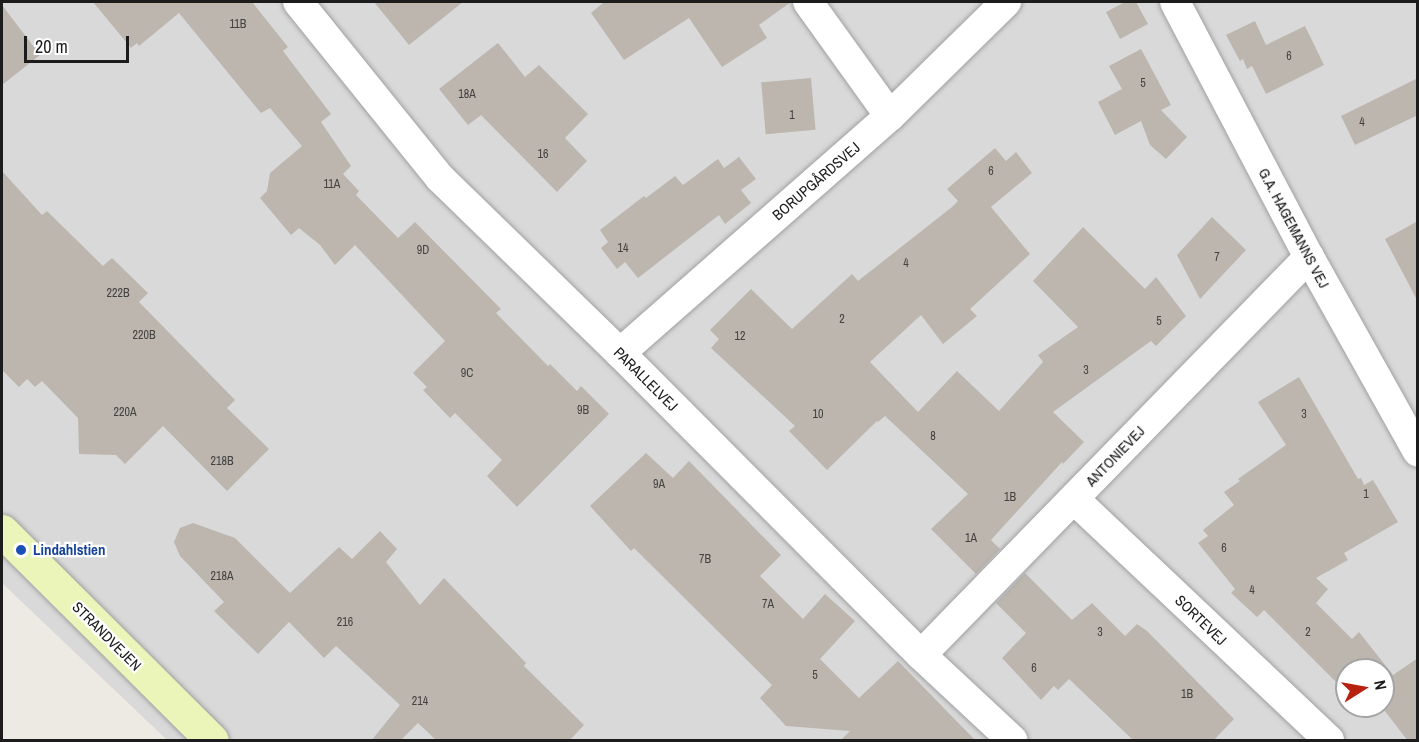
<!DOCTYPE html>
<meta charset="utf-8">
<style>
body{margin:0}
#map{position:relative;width:1419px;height:742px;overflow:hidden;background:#eceae2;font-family:"Archivo Narrow",sans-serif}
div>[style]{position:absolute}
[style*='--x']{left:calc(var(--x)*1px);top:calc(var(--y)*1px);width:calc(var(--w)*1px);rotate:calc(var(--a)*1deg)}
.residential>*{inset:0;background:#dad9d9}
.building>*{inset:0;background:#bcb6af;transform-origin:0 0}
.roads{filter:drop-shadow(0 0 2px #a0a0a0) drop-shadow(0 0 2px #a0a0a0)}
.street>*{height:30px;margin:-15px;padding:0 15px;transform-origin:15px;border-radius:15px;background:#fff}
.secondary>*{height:33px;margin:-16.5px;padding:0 16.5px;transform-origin:16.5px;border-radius:16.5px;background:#ebf4b9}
.dots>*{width:16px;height:16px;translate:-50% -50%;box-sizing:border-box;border:3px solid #fff;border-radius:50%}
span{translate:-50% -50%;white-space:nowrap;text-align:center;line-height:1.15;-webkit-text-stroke:4.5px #fff;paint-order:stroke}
.number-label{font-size:12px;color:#444241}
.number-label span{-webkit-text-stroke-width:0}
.street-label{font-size:15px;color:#1c1c1c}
.transit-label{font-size:15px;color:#164399;font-weight:700}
.left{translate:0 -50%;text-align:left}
.frame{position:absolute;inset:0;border:3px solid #1c1c1c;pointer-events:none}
.north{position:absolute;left:1335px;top:658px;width:60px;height:60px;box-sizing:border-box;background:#fff;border:2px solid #a4a4a4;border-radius:50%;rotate:79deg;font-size:16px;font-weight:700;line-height:24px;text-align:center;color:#1c1c1c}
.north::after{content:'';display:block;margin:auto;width:21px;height:27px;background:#b8200f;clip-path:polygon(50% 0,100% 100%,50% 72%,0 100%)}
.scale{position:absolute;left:24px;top:36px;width:105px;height:27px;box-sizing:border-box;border:3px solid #1c1c1c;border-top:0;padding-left:8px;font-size:18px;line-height:21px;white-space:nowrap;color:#1c1c1c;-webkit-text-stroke:4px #fff;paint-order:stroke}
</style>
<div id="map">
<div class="residential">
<i style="clip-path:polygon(evenodd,2px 2px,1417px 2px,1417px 740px,167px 740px,2px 583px,2px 2px,1347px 670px,1383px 670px,1383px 706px,1347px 706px,1347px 670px)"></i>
</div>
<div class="building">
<i style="clip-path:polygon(93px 2px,252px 2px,288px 47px,283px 51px,331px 114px,321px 122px,351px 166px,343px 174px,359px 191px,356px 195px,398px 238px,415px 222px,501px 309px,496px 313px,548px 366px,550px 364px,577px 391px,581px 386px,609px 414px,517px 507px,487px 476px,502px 460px,455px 413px,450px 418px,423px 390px,427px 387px,413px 373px,445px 341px,355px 245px,335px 265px,320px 245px,299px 228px,291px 235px,260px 198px,267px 191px,270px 173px,302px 146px,270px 108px,261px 113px,179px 13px,139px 46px,137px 43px,131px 48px)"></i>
<i style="clip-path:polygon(374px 2px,463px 2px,409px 45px)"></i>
<i style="clip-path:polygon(604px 2px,791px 2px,759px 25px,767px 38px,722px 67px,689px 18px,624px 60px,591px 13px)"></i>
<i style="clip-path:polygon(1125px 2px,1136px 2px,1148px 24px,1120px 39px,1106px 12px)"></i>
<i style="clip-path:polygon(2px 5px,40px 55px,2px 85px)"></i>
<i style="clip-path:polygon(1255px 21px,1266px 45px,1305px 26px,1324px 65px,1266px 94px,1252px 66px,1247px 69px,1243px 59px,1240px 61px,1226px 35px)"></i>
<i style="clip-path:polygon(498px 43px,525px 77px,539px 65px,588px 114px,565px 138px,587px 161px,557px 192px,481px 115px,468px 125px,439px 89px)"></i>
<i style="clip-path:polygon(1141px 49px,1171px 105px,1161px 110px,1187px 137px,1166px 159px,1150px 145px,1141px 121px,1115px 135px,1098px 102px,1122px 89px,1109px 66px)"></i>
<i style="left:811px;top:78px;width:52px;height:50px;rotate:85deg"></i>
<i style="clip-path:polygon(1418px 78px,1418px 115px,1355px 145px,1341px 116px)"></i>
<i style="clip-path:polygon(995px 148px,1006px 161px,1016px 152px,1032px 173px,991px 207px,1030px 254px,970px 309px,977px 316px,943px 344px,921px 315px,870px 362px,918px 412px,957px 371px,999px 411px,1043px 362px,1038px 355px,1078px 327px,1033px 281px,1083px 227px,1145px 289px,1156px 277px,1186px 316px,1156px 346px,1151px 341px,1053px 412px,1084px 442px,1063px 464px,1062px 462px,991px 540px,1000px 549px,976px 574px,931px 529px,968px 494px,885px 416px,878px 422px,877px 421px,827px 470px,789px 431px,795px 426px,711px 348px,719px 339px,710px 330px,751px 289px,792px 329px,852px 274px,858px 281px,952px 207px,958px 201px,947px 189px)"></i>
<i style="clip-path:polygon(739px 157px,756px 179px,741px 190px,751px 203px,725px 224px,719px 215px,638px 278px,625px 262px,617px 269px,601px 248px,608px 242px,600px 230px,644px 196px,646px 198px,675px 176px,683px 185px,718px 159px,724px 168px)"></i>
<i style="clip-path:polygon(2px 171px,42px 215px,47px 211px,103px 266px,112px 258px,148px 293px,139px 302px,235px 400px,227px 408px,269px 449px,227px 491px,163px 426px,125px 464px,116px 455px,79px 454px,78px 418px,42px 381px,35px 387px,27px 379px,19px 387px,2px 370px)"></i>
<i style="clip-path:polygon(1212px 217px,1246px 250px,1200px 299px,1177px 255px)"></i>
<i style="clip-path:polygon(1418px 221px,1418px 302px,1385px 239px)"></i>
<i style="clip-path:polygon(1299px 377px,1358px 479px,1361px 478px,1364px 485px,1373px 480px,1398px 522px,1344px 553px,1348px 560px,1316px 578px,1328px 589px,1316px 603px,1352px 639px,1359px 632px,1393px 675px,1418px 658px,1418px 741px,1408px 741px,1381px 706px,1383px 670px,1347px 670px,1347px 693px,1264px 610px,1257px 617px,1231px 593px,1235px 589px,1198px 543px,1208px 536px,1203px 530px,1234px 505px,1224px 492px,1240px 481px,1238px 479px,1286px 445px,1258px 402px)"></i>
<i style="clip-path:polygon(646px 453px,673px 478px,689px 461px,781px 555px,760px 576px,803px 619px,825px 594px,855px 621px,820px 659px,859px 698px,898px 661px,976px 741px,840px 741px,850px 731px,786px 726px,760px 698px,772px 685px,634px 548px,631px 551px,590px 506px)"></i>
<i style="clip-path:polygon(193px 523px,235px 538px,290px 593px,339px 547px,352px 559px,380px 531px,397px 549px,386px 562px,420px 605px,444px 578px,526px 663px,524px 666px,584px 725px,569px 741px,437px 741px,418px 723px,400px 741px,371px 741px,400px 705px,336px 646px,324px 658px,289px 622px,258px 654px,214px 611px,224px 602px,180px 556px,174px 542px,180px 528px)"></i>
<i style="clip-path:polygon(1025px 573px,1072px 620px,1092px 603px,1125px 636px,1137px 624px,1147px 631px,1234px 719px,1213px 741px,1134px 741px,1069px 679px,1058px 690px,1054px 686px,1041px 700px,1002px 658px,1026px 633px,996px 603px)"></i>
</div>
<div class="roads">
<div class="street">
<i style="--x:298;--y:2;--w:226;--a:51.1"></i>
<i style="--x:440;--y:178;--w:251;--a:44.2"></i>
<i style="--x:620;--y:353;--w:426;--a:45.1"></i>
<i style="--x:921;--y:655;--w:125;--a:43"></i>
<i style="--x:808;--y:2;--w:140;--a:54.3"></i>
<i style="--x:1175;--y:2;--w:288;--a:62.3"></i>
<i style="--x:1309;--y:257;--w:223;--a:60.8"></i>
<i style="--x:620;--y:353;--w:359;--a:-41.3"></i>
<i style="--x:890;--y:116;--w:163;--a:-44.5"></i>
<i style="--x:1074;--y:499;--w:351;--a:43.4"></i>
<i style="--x:921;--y:655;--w:556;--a:-45.73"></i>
</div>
<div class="secondary">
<i style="--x:2;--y:531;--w:296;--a:44.9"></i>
</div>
</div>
<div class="dots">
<i style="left:21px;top:550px;background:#1a4fb4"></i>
</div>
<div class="number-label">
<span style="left:238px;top:25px">11B</span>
<span style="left:1289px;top:57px">6</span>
<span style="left:1143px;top:84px">5</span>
<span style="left:467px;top:95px">18A</span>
<span style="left:792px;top:116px">1</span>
<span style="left:1362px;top:123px">4</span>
<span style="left:543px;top:155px">16</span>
<span style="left:991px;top:172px">6</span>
<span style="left:332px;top:185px">11A</span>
<span style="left:623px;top:249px">14</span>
<span style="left:423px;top:251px">9D</span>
<span style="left:1217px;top:258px">7</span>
<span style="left:906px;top:264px">4</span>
<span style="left:118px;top:294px">222B</span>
<span style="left:842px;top:320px">2</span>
<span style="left:1159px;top:322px">5</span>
<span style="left:144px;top:336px">220B</span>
<span style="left:740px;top:337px">12</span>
<span style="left:1086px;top:371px">3</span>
<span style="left:467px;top:374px">9C</span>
<span style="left:583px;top:411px">9B</span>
<span style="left:125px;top:413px">220A</span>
<span style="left:818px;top:415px">10</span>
<span style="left:1304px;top:415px">3</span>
<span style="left:933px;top:437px">8</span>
<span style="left:222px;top:462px">218B</span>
<span style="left:659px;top:485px">9A</span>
<span style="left:1366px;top:495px">1</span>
<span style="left:1010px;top:498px">1B</span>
<span style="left:971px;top:539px">1A</span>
<span style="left:1224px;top:549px">6</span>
<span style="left:705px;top:560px">7B</span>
<span style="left:222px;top:577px">218A</span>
<span style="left:1252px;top:591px">4</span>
<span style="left:768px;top:605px">7A</span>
<span style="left:345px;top:623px">216</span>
<span style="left:1100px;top:633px">3</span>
<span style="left:1308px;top:633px">2</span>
<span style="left:1034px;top:669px">6</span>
<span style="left:815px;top:676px">5</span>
<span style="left:1187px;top:695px">1B</span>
<span style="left:420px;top:702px">214</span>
</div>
<div class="street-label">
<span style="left:816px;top:181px;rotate:-41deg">BORUPGÅRDSVEJ</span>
<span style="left:1294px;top:228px;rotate:62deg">G.A. HAGEMANNS VEJ</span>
<span style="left:646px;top:379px;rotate:45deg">PARALLELVEJ</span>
<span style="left:1115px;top:456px;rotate:-46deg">ANTONIEVEJ</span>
<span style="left:1201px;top:620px;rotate:44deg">SORTEVEJ</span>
<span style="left:107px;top:636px;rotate:45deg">STRANDVEJEN</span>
</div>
<div class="transit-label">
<span class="left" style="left:33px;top:550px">Lindahlstien</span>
</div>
<div class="frame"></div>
<div class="north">N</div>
<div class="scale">20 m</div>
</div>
